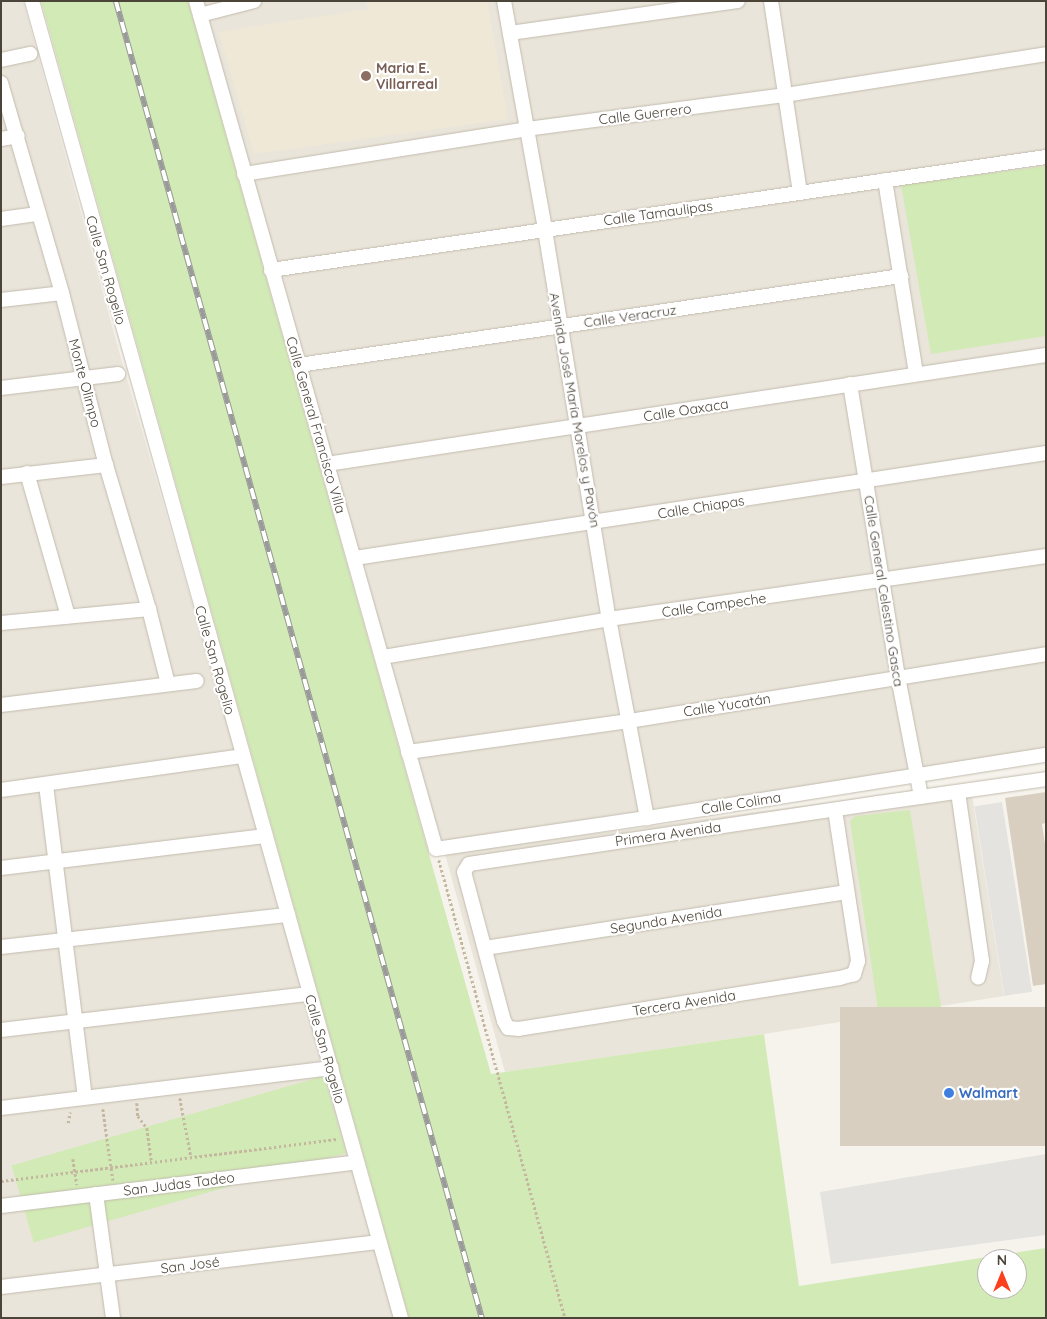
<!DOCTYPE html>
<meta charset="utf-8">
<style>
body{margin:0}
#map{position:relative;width:1047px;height:1319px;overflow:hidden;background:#f6f3ec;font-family:Quicksand,sans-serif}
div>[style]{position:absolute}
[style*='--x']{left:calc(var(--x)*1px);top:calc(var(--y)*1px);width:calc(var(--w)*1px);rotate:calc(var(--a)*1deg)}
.residential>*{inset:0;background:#eae5da}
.education>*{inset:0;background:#efe8d6}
.green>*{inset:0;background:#d2eab5;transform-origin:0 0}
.parking>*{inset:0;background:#e5e3e0;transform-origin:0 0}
.building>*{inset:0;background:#d8cfc1;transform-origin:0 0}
.path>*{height:2.5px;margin-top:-1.25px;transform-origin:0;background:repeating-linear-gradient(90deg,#c4b79f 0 2.5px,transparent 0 5px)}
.roads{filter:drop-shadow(0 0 1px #c2bbae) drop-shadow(0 0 1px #c2bbae)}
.minor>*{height:14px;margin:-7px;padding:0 7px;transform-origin:7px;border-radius:7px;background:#fff}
.rail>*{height:5.5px;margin-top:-2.75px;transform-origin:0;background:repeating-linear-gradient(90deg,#fff 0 11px,#9a9a9a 0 22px);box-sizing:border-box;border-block:1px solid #9a9a9a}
.dots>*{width:14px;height:14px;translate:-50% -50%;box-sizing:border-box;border:2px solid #fff;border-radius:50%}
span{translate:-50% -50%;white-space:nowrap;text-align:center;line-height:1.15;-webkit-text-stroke:4.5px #fff;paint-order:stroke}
.education-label{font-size:14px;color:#785e54;font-weight:700}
.left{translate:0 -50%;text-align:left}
.street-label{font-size:14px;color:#4b4439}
.shop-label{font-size:14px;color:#366cbe;font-weight:700}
.frame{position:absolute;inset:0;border:2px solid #4b4439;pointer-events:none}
.north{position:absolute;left:977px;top:1249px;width:50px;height:50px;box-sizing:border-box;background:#fff;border:1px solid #b7b4b0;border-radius:50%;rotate:0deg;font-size:14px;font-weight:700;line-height:20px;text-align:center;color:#4b4439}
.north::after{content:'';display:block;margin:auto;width:18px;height:22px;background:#fc3f1d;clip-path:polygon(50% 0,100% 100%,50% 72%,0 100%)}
</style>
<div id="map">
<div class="residential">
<i style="clip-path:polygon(1px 1px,23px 1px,119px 351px,399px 1318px,1px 1318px)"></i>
<i style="clip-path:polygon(199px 1px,1046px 1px,1046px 749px,439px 842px)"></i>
<i style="clip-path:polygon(970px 783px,1004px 996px,764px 1034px,505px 1072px,445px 854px)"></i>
</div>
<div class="education">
<i style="clip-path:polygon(366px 1px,487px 1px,508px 119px,254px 154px,219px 32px,368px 9px)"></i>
</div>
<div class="green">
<i style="clip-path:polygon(evenodd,41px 1px,188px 1px,491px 1074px,764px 1034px,799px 1286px,1046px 1248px,1046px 1318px,409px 1318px,41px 1px,987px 1259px,1017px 1259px,1017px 1289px,987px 1289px,987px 1259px)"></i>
<i style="clip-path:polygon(1046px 166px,1046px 336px,931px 354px,901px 185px)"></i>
<i style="clip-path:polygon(910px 810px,941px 1007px,879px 1016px,850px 821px,856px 816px)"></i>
<i style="left:324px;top:1076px;width:80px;height:325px;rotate:74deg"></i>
</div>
<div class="parking">
<i style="left:1002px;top:802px;width:192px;height:28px;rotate:81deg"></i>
<i style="clip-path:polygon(1046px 1154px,1046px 1235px,831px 1264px,820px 1192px)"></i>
</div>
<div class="building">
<i style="clip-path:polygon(1046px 792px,1046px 823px,1042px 824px,1046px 851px,1046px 984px,1033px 986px,1005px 798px)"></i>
<i style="left:1046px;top:1007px;width:139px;height:206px;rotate:90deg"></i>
</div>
<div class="path">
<i style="--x:439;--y:860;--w:475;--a:74.6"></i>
<i style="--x:180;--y:1098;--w:60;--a:79.4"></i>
<i style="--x:137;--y:1103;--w:13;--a:86"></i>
<i style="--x:138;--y:1116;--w:15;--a:53"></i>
<i style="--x:147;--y:1128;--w:34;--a:82"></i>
<i style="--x:103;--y:1109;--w:72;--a:82"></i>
<i style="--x:68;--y:1123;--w:11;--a:-80"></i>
<i style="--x:73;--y:1159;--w:26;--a:81"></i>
<i style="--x:1;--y:1181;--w:339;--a:-7.1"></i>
</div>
<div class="roads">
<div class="minor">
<i style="--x:32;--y:1;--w:1368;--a:74.35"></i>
<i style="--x:196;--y:1;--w:881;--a:74.2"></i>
<i style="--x:436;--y:849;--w:213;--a:-8.4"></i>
<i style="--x:647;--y:818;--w:404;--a:-9"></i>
<i style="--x:504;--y:1;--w:233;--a:79.8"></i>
<i style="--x:545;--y:230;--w:394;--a:80.7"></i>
<i style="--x:609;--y:619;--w:203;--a:79.2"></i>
<i style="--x:771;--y:1;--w:194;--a:81.4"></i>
<i style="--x:200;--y:15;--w:56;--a:-14.5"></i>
<i style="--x:510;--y:33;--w:230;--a:-8"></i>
<i style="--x:1;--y:60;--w:30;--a:-12"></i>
<i style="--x:1;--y:83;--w:219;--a:73.8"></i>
<i style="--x:62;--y:293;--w:178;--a:75.7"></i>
<i style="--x:106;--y:465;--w:150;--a:73.4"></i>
<i style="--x:149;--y:609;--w:77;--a:75.8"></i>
<i style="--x:1;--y:139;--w:17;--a:-10"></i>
<i style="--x:244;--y:174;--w:287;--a:-9"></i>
<i style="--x:527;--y:129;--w:260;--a:-7.5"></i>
<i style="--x:785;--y:95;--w:264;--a:-8.9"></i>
<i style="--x:885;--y:180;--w:195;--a:80.9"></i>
<i style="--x:1;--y:219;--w:37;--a:-8"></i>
<i style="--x:271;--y:270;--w:783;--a:-8.3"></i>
<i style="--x:1;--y:300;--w:61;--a:-6.5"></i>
<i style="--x:299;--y:365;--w:609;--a:-8.41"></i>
<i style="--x:850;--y:384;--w:297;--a:80.7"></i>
<i style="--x:898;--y:677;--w:122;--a:79.1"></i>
<i style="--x:1;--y:388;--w:118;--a:-6.8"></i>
<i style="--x:327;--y:464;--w:727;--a:-8.62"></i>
<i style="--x:27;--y:473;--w:149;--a:74"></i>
<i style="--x:1;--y:477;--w:106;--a:-6.5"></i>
<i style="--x:355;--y:558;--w:699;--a:-8.64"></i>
<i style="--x:1;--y:623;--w:149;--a:-5.4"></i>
<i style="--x:383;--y:657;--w:229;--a:-9.5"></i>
<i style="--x:609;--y:619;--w:442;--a:-8.2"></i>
<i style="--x:1;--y:705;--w:197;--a:-7"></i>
<i style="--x:408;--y:752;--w:223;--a:-8"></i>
<i style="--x:629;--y:721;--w:422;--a:-9.1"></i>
<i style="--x:46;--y:785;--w:314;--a:82.9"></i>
<i style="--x:1;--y:790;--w:243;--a:-8"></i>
<i style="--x:958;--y:792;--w:171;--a:81.9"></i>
<i style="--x:982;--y:961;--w:17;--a:103"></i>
<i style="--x:835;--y:810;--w:153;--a:81.3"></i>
<i style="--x:858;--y:961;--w:14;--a:107"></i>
<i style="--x:854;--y:974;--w:15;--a:164"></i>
<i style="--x:840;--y:978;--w:325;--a:171"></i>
<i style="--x:519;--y:1029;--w:11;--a:-175"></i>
<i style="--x:508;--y:1028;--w:8;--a:-120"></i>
<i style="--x:504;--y:1021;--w:154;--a:-105"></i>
<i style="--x:464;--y:872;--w:9;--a:-58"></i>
<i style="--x:469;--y:864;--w:414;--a:-8.5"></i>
<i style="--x:878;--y:803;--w:170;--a:-8.1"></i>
<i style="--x:1;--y:868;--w:266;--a:-6.9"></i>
<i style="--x:1;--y:947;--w:289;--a:-6.4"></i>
<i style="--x:485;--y:948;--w:366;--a:-8.8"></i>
<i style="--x:1;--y:1030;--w:310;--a:-6.7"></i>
<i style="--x:1;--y:1108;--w:333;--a:-6.9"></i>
<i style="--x:96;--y:1194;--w:125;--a:82.2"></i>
<i style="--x:1;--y:1206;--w:359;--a:-7"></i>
<i style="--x:1;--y:1287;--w:381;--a:-6.8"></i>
</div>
</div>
<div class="rail">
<i style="--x:116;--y:1;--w:1367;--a:74.47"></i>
</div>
<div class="dots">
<i style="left:366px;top:76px;background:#8d6e63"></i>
<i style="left:949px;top:1093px;background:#3f7fe0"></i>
</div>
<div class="education-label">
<span class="left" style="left:376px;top:76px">Maria E.<br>Villarreal</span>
</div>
<div class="street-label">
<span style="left:645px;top:114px;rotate:-7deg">Calle Guerrero</span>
<span style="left:658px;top:213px;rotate:-8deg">Calle Tamaulipas</span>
<span style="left:106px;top:270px;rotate:74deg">Calle San Rogelio</span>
<span style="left:630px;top:316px;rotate:-8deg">Calle Veracruz</span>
<span style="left:85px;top:383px;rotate:75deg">Monte Olimpo</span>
<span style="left:575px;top:410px;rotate:80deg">Avenida José María Morelos y Pavón</span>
<span style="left:686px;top:410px;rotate:-9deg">Calle Oaxaca</span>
<span style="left:316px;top:425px;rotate:74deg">Calle General Francisco Villa</span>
<span style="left:701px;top:507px;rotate:-9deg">Calle Chiapas</span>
<span style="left:884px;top:591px;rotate:81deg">Calle General Celestino Gasca</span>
<span style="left:714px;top:605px;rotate:-8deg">Calle Campeche</span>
<span style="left:215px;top:660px;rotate:74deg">Calle San Rogelio</span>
<span style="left:727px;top:705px;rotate:-9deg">Calle Yucatán</span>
<span style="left:741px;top:803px;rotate:-9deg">Calle Colima</span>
<span style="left:668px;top:834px;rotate:-8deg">Primera Avenida</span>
<span style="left:666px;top:920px;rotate:-9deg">Segunda Avenida</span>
<span style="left:684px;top:1003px;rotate:-9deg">Tercera Avenida</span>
<span style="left:325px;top:1049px;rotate:74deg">Calle San Rogelio</span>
<span style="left:179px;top:1184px;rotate:-7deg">San Judas Tadeo</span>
<span style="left:190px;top:1265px;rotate:-7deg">San José</span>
</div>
<div class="shop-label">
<span class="left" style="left:959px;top:1093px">Walmart</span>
</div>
<div class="frame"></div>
<div class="north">N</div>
</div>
